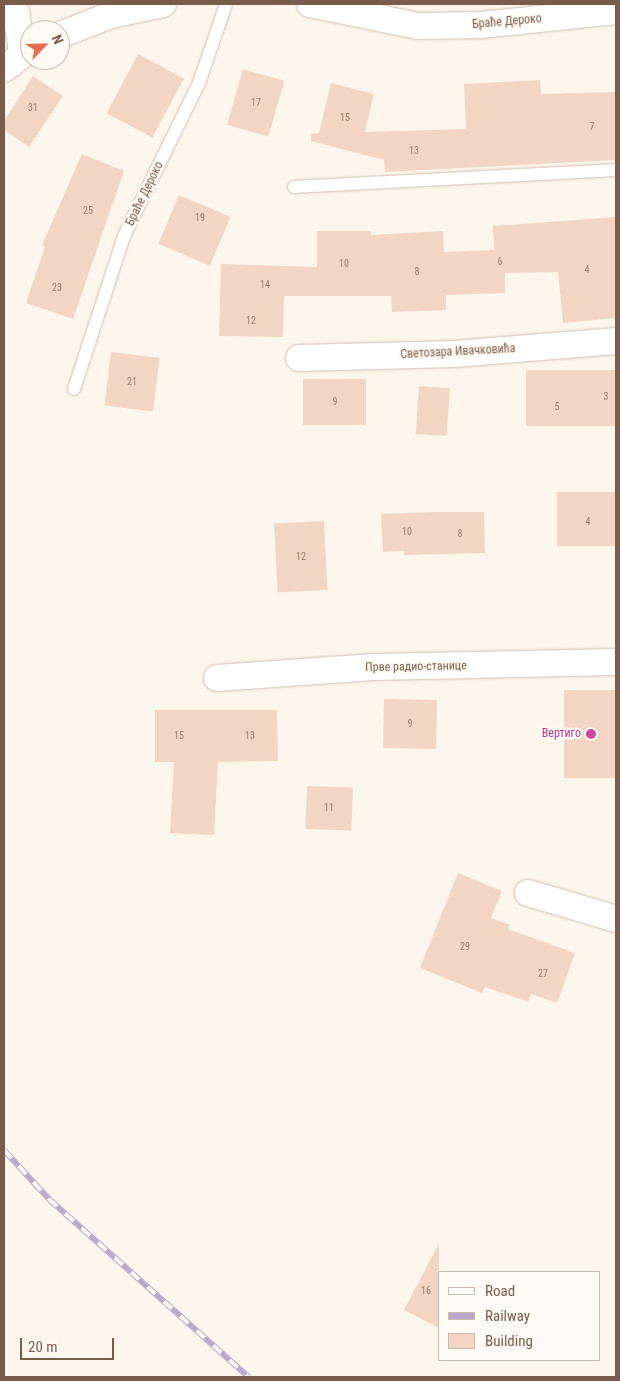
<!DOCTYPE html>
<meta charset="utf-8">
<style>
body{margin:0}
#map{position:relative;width:620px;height:1381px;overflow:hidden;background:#fdf6ec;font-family:"Roboto Condensed",sans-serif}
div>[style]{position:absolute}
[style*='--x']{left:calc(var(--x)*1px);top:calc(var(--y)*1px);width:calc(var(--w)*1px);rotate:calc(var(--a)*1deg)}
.building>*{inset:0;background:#f3d5c3;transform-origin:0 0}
.roads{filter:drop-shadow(0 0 1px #d1beb0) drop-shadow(0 0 1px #d1beb0)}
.lane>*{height:12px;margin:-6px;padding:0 6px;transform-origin:6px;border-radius:6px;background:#fff}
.street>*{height:26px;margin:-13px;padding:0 13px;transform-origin:13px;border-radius:13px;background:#fff}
.rail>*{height:5.5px;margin-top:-2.75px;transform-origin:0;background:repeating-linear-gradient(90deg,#fffaf3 0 11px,#b9a8c9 0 22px);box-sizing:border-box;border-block:1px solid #b9a8c9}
.dots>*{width:14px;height:14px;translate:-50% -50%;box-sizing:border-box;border:2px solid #fffaf3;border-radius:50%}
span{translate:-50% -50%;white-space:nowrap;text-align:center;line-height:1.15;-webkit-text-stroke:4.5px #fffaf3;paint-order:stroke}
.number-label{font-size:10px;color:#987a6a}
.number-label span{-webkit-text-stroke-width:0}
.street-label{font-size:12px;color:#7a5c4d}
.hotel-label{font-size:12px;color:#b23c85}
.right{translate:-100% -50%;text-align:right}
.frame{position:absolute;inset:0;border:5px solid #7a5c4d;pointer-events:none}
.legend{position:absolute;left:438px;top:1271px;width:162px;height:90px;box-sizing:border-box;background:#fffaf3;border:1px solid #cabbb1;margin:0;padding:6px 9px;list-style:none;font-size:15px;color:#7a5c4d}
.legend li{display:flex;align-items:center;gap:10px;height:25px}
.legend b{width:25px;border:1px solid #cabbb1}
.north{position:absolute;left:20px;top:20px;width:50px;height:50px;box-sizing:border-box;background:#fffaf3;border:1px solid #cabbb1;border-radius:50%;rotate:66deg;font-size:14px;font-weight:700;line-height:20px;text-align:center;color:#7a5c4d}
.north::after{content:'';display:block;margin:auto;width:18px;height:22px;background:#e76f51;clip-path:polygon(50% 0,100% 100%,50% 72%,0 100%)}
.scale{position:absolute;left:20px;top:1338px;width:94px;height:22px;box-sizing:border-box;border:2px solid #7a5c4d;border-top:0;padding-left:6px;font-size:15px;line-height:18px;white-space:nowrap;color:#7a5c4d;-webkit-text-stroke:4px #fffaf3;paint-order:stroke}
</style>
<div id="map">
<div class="building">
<i style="left:138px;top:54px;width:52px;height:67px;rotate:28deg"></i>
<i style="left:243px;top:69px;width:43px;height:58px;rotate:16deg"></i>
<i style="clip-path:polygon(33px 76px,63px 96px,29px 147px,4px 130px,4px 121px)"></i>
<i style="clip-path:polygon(540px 80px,541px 94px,616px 92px,616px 160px,385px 172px,384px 160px,311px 141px,311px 134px,319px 133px,331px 83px,374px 94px,365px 132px,466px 129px,464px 84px)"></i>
<i style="clip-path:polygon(82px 154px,124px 171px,73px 319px,26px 303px,45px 247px,42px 245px)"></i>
<i style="left:179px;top:195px;width:56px;height:53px;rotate:23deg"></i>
<i style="clip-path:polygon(616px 217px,616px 318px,563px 323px,558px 272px,505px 273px,505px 293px,446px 295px,446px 310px,392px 312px,391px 296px,284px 296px,283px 337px,219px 336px,221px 264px,317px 267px,317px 231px,371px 231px,371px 235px,443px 231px,444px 252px,494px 250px,493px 226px)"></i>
<i style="left:111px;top:352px;width:49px;height:54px;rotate:7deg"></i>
<i style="left:616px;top:370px;width:56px;height:90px;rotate:90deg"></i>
<i style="left:303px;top:379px;width:63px;height:46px"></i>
<i style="left:419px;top:386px;width:31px;height:48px;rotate:4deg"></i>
<i style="left:616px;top:492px;width:54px;height:59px;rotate:90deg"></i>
<i style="clip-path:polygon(432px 512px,484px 512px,485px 553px,404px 555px,404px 551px,383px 552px,381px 514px)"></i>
<i style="left:324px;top:521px;width:69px;height:50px;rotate:87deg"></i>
<i style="left:616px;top:690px;width:88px;height:52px;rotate:90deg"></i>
<i style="left:384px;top:699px;width:53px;height:49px;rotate:1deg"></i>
<i style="clip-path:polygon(155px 710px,277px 710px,278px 761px,218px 762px,214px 835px,170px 833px,174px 762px,155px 762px)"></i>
<i style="left:307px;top:786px;width:46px;height:43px;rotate:2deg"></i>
<i style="clip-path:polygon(458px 873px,502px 891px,491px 918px,510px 925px,508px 929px,575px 953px,557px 1003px,531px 994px,528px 1002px,485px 987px,482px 993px,420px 968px)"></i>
<i style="clip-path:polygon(439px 1243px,439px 1328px,404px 1310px)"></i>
</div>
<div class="roads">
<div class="lane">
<i style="--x:294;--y:187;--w:322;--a:-3"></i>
<i style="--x:74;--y:389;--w:161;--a:-71.9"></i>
<i style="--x:124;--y:236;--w:170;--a:-63.9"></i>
<i style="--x:199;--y:83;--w:83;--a:-71.1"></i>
</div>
<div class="street">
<i style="--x:15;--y:4;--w:49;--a:81.9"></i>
<i style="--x:310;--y:4;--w:110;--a:11.5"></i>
<i style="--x:418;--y:26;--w:63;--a:-0.9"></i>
<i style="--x:481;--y:25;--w:136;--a:-5.9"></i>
<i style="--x:60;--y:35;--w:55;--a:-21.4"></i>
<i style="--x:111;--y:15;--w:53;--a:-11.9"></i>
<i style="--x:4;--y:69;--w:33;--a:-38"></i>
<i style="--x:299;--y:358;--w:155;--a:-1.5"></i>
<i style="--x:454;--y:354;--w:163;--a:-4.6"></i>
<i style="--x:217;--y:678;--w:157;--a:-4"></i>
<i style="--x:374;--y:667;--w:242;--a:-1.2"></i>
<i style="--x:528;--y:893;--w:92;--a:16.5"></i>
</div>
</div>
<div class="rail">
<i style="--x:4;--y:1150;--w:67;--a:47.4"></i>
<i style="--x:49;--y:1199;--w:268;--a:41.7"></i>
</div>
<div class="dots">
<i style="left:591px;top:734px;background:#d1479c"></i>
</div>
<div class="number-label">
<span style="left:256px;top:103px">17</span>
<span style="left:33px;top:108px">31</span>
<span style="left:345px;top:118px">15</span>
<span style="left:592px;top:127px">7</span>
<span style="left:414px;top:151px">13</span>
<span style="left:88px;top:211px">25</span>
<span style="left:200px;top:218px">19</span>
<span style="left:500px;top:262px">6</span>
<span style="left:344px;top:264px">10</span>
<span style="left:587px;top:270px">4</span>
<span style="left:417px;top:272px">8</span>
<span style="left:265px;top:285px">14</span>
<span style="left:57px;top:288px">23</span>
<span style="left:251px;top:321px">12</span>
<span style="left:132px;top:382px">21</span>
<span style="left:606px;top:397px">3</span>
<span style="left:335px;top:402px">9</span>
<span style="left:557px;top:407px">5</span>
<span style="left:588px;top:522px">4</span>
<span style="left:407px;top:532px">10</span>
<span style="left:460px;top:534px">8</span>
<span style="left:301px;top:557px">12</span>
<span style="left:410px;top:724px">9</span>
<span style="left:179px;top:736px">15</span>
<span style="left:250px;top:736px">13</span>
<span style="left:329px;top:808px">11</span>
<span style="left:465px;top:947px">29</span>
<span style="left:543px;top:974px">27</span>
<span style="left:426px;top:1291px">16</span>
</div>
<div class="street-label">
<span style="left:507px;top:22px;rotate:-5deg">Браће Дероко</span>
<span style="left:145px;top:194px;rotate:-64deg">Браће Дероко</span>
<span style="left:458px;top:352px;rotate:-3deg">Светозара Ивачковића</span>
<span style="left:416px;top:667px;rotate:-1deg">Прве радио-станице</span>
</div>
<div class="hotel-label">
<span class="right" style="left:581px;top:734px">Вертиго</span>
</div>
<div class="frame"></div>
<ul class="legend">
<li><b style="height:6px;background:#fff"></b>Road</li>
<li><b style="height:6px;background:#b9a8c9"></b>Railway</li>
<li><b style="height:14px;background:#f3d5c3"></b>Building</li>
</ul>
<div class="north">N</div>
<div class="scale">20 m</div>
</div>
